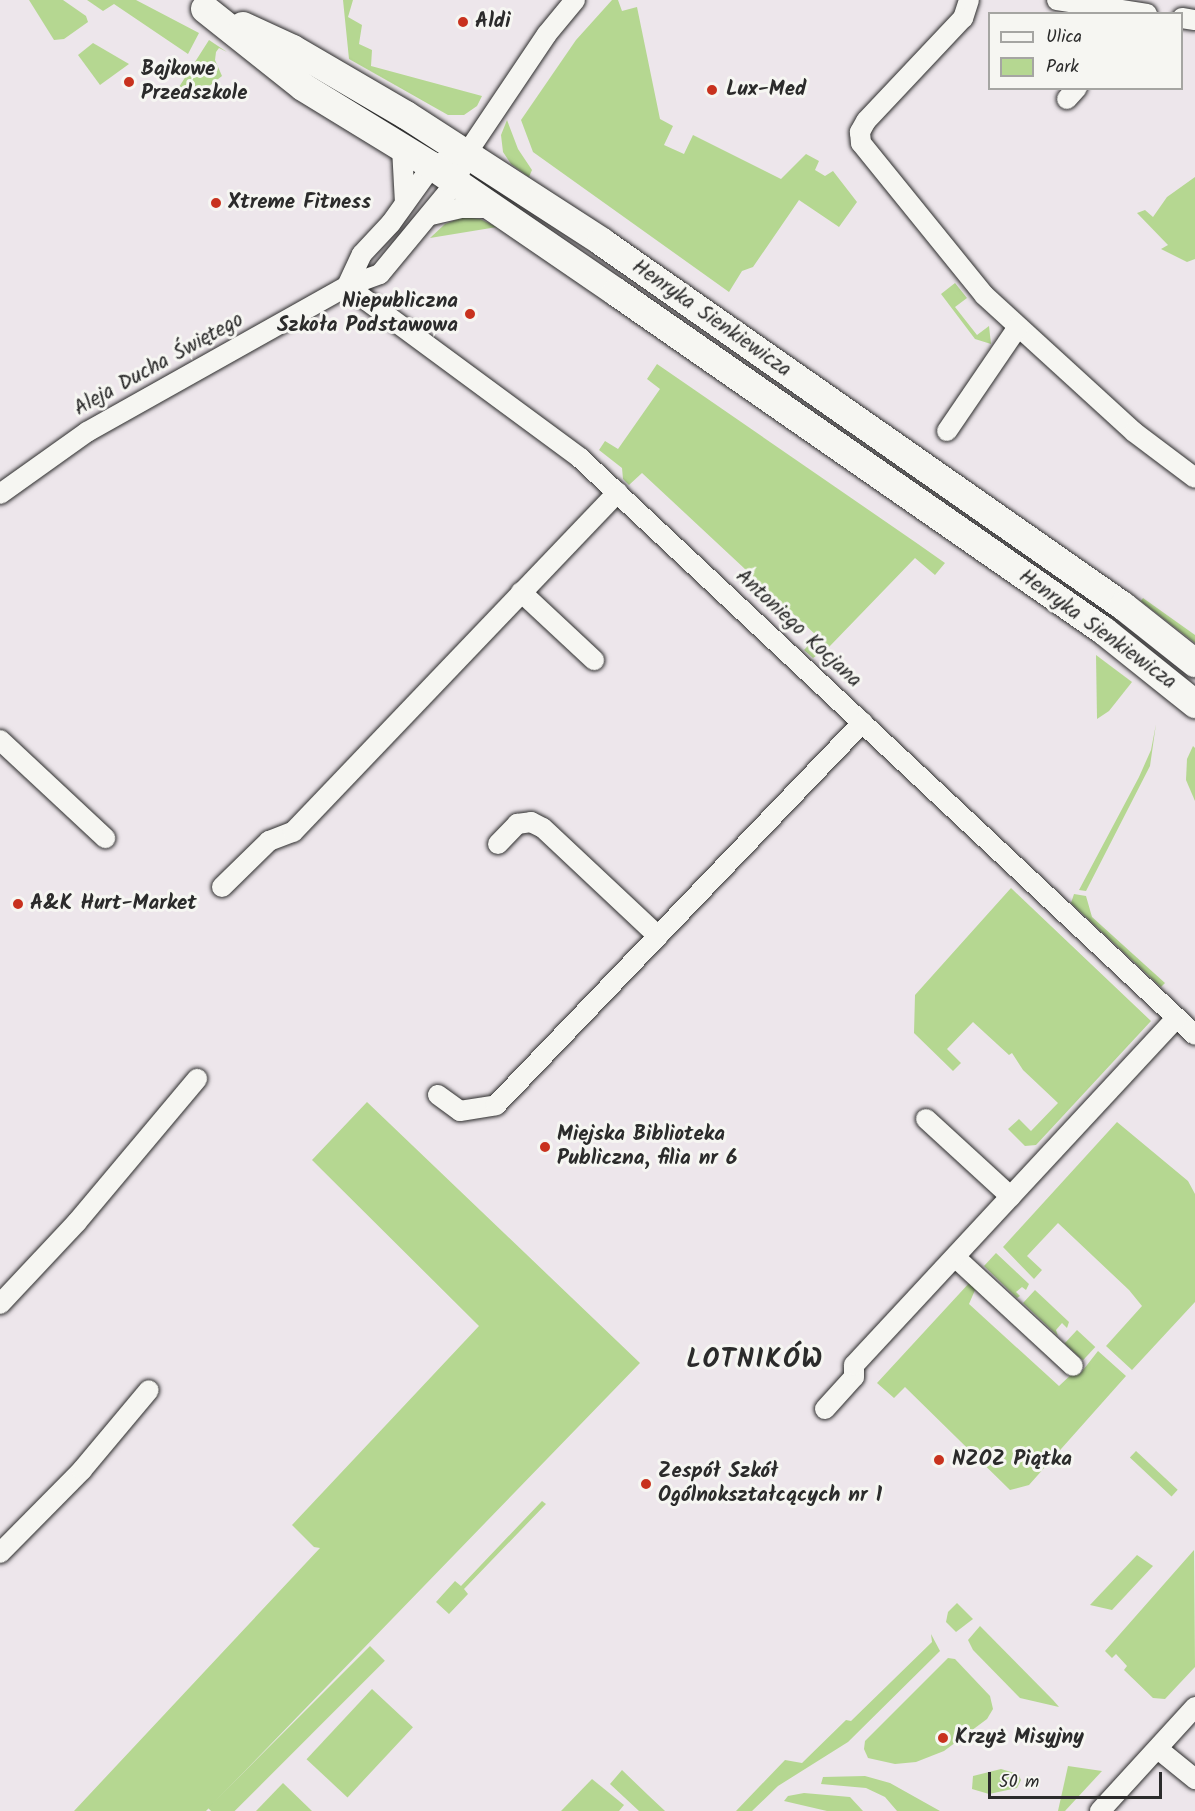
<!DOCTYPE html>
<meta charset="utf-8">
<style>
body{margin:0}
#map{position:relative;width:1195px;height:1811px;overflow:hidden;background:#ede6eb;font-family:Kalam,sans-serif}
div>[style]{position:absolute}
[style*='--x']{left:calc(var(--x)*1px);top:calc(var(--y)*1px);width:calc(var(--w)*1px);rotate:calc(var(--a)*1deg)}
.green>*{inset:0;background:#b5d791;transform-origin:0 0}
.roads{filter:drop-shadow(0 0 2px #2b2b2b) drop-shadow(0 0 2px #2b2b2b)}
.street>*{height:20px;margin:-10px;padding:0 10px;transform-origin:10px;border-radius:10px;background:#f6f6f2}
.secondary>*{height:28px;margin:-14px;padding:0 14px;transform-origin:14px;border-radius:14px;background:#f6f6f2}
.dots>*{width:16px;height:16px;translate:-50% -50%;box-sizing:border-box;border:3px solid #f6f6f2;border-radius:50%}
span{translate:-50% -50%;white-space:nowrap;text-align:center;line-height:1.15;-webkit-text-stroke:6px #f6f6f2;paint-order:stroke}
.poi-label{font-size:21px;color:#2b2b2b;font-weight:700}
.left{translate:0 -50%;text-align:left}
.right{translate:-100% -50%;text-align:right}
.street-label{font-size:21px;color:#2b2b2b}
.district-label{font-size:27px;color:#2b2b2b;font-weight:700;letter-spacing:1.5px}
.legend{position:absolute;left:988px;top:12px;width:195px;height:78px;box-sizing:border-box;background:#f6f6f2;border:2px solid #a5a5a2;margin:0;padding:8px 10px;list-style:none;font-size:18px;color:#2b2b2b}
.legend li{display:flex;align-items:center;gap:12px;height:30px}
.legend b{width:30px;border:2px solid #a5a5a2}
.scale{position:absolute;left:988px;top:1772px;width:174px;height:27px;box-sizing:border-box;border:3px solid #2b2b2b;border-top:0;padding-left:8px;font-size:18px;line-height:21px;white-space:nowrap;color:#2b2b2b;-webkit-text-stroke:4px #f6f6f2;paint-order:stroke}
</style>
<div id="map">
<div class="green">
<i style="clip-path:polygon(29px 0,63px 0,86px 16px,88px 22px,64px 39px,54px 40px)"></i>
<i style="clip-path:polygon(87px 0,136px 0,199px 33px,188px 54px,114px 4px,103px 11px)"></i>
<i style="clip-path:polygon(343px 0,353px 0,348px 17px,362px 25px,359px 44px,372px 50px,371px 66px,482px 96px,477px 106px,464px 115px,448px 115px,349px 59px)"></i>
<i style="clip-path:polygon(612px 0,618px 0,622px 11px,637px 7px,660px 119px,673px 126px,664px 145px,684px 154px,693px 135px,781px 179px,806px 154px,819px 161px,815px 170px,825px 176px,833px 171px,857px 202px,839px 227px,799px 200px,753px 267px,742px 271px,729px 292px,533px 152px,521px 120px,576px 40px)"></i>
<i style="clip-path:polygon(209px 40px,227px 52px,219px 48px,216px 52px,215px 60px,222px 76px,194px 98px,179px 87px)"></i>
<i style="clip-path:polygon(93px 43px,129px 64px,100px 85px,78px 55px)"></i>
<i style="clip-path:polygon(507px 120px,518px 149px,532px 170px,529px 177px,511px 164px,503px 152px,501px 135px)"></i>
<i style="clip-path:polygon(1195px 177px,1195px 259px,1187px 262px,1161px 249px,1168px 245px,1137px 213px,1145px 210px,1153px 217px,1167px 197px)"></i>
<i style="clip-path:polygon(464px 217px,480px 219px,497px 227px,430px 238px,445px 224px)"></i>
<i style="clip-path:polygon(955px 283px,967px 298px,955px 307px,977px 335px,989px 326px,991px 344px,975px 339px,941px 294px)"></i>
<i style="clip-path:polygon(657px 364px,918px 544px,945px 563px,935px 575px,915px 558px,829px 647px,813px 658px,804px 650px,817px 636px,642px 473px,629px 485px,623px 479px,622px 468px,599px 450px,605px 441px,618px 449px,660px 389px,647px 379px)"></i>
<i style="clip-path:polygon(1143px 598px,1195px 635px,1195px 643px,1141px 601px)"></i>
<i style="clip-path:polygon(1096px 655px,1132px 682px,1109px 711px,1097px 719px)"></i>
<i style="clip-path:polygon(1156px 724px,1150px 766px,1086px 891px,1079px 890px,1139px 777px,1151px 750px)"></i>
<i style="clip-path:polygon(1193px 746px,1195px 748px,1195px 801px,1186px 780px,1187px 759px)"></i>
<i style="clip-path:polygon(1011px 888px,1151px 1021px,1036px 1145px,1025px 1146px,1008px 1129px,1019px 1119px,1031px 1131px,1058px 1103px,1023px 1070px,1012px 1053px,1009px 1055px,973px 1022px,947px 1049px,961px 1063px,953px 1071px,914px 1033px,915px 995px)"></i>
<i style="clip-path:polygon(1074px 894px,1086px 896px,1092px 917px,1165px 983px,1161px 987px,1071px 903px)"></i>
<i style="clip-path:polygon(367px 1102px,640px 1363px,206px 1811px,74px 1811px,320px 1548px,314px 1547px,292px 1525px,479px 1326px,312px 1160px)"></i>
<i style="clip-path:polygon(1117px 1122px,1188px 1181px,1195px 1194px,1195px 1302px,1132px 1370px,1106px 1346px,1142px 1306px,1129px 1290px,1058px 1223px,1027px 1256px,1042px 1270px,1034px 1279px,1003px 1247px)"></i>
<i style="clip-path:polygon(996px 1253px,1029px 1284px,1026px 1290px,1022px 1287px,1016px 1292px,1020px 1296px,1017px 1298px,984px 1266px)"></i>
<i style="clip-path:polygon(971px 1281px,975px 1290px,969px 1304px,1059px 1386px,1075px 1371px,1080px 1374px,1098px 1351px,1126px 1376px,1029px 1485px,1010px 1490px,905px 1387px,894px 1398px,877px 1383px)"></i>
<i style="clip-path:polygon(1035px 1290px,1069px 1322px,1067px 1328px,1062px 1323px,1056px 1330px,1058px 1336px,1023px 1303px)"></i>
<i style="left:1077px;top:1330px;width:25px;height:18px;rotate:43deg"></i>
<i style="left:1136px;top:1451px;width:57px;height:9px;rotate:43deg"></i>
<i style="clip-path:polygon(542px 1501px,546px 1504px,464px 1589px,468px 1594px,449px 1614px,436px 1602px,455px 1581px,461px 1586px)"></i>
<i style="clip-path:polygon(1194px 1550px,1195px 1667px,1165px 1699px,1153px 1698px,1124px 1670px,1127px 1666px,1116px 1654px,1112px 1658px,1105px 1651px)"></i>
<i style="clip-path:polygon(1137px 1555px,1153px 1566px,1112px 1610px,1090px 1605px)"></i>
<i style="clip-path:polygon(957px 1603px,973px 1619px,956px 1632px,946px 1622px,948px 1612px)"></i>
<i style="clip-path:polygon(980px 1626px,1053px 1700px,1059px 1707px,1020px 1698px,973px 1650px,968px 1640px)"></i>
<i style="clip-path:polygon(931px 1634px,940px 1651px,848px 1742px,778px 1786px,752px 1811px,736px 1811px,785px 1760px,802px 1763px,846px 1720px,851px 1721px,932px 1642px)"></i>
<i style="left:370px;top:1646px;width:21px;height:229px;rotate:45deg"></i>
<i style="clip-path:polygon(948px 1658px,955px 1659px,990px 1696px,993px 1709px,987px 1719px,944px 1751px,916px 1762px,895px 1764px,868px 1758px,864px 1749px,865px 1741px)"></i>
<i style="left:372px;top:1689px;width:56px;height:96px;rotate:43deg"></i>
<i style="clip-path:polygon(1068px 1766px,1102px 1771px,1065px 1811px,1058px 1811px)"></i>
<i style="clip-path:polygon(1001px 1769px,1018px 1774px,1021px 1780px,1017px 1788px,989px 1794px,972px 1789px,973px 1776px)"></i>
<i style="clip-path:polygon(622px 1770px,648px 1795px,665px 1811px,639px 1811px,610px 1784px)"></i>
<i style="clip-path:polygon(865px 1776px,890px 1783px,940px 1811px,897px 1811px,885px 1797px,866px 1788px,821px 1784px,823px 1777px)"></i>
<i style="clip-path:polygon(592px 1779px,624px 1805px,619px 1811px,561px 1811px)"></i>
<i style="clip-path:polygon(283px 1783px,312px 1811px,256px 1811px)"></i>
<i style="clip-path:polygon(804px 1793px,850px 1797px,863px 1811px,827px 1811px,784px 1801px,788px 1796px)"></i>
</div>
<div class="roads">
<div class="street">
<i style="--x:969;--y:0;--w:19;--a:108"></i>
<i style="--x:963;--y:18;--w:141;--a:133.3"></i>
<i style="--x:866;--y:121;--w:13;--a:119"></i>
<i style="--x:860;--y:132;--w:11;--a:85"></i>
<i style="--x:861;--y:143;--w:196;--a:51"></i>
<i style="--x:984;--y:295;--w:203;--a:42.4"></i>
<i style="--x:1134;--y:432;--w:76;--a:37"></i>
<i style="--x:1057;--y:0;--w:91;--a:8.8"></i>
<i style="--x:1182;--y:18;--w:13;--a:9"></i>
<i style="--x:1067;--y:99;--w:15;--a:-48"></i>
<i style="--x:402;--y:148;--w:55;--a:86.9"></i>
<i style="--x:431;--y:215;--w:31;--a:-13"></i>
<i style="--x:461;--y:208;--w:32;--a:0"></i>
<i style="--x:347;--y:286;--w:290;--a:36.4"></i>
<i style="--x:580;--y:458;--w:843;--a:43.17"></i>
<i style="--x:347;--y:286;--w:35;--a:-65"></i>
<i style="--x:362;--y:254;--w:42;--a:-46.9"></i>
<i style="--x:391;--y:223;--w:70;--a:-54.3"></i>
<i style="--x:432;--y:166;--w:12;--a:-20"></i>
<i style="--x:947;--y:431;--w:126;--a:-55.7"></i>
<i style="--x:0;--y:494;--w:107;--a:-35.5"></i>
<i style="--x:87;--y:432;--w:298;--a:-29.3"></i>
<i style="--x:347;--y:286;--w:35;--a:-20"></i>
<i style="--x:380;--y:274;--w:119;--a:-50.4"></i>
<i style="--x:456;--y:182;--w:31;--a:-69"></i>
<i style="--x:467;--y:153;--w:143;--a:-56.1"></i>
<i style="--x:547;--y:34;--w:44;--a:-50.5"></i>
<i style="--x:521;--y:592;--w:100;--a:43"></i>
<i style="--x:0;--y:740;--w:144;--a:43"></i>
<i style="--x:498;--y:844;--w:28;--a:-46"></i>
<i style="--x:517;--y:824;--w:14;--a:-8"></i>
<i style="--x:531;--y:822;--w:13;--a:27"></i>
<i style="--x:543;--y:828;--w:158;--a:43.2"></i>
<i style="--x:222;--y:887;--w:66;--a:-44.4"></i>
<i style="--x:269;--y:841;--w:26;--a:-21"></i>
<i style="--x:293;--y:832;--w:470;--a:-46.3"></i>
<i style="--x:438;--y:1095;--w:27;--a:36"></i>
<i style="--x:460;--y:1111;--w:36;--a:-9"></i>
<i style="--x:496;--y:1105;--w:530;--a:-46.22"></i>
<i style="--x:926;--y:1119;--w:115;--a:42.5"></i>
<i style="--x:956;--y:1258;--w:159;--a:42.7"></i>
<i style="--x:0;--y:1304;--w:112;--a:-46.8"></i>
<i style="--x:77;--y:1222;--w:187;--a:-50"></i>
<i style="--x:825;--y:1409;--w:43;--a:-47.8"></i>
<i style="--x:854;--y:1377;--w:12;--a:-90"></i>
<i style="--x:854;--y:1365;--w:473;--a:-47.1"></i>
<i style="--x:0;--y:1553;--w:117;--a:-45.3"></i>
<i style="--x:82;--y:1470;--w:104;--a:-50.1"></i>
<i style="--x:1158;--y:1749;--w:48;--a:39"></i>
<i style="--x:1100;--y:1811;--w:141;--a:-47.6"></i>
</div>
<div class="secondary">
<i style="--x:205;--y:9;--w:125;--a:38.5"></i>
<i style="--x:303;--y:87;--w:151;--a:31.5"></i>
<i style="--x:432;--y:166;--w:223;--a:34.4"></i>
<i style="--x:616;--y:292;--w:594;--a:34.79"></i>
<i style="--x:1104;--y:631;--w:117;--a:38.7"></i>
<i style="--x:243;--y:26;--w:55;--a:24.7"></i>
<i style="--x:293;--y:49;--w:131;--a:30.3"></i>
<i style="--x:406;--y:115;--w:234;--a:32.9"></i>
<i style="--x:602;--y:242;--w:636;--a:34.94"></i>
<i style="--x:1123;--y:606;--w:92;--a:38.4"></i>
</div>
</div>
<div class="dots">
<i style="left:463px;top:22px;background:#c8321e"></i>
<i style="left:129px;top:82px;background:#c8321e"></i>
<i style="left:712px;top:90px;background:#c8321e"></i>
<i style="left:216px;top:203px;background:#c8321e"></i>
<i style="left:470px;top:314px;background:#c8321e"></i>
<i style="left:18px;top:904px;background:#c8321e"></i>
<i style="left:545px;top:1147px;background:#c8321e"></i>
<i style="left:939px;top:1460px;background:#c8321e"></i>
<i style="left:646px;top:1484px;background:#c8321e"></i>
<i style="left:943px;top:1738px;background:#c8321e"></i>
</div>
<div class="poi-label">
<span class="left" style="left:475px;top:22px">Aldi</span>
<span class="left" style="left:141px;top:82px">Bajkowe<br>Przedszkole</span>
<span class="left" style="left:726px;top:90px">Lux-Med</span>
<span class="left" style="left:228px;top:203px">Xtreme Fitness</span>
<span class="right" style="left:458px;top:314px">Niepubliczna<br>Szkoła Podstawowa</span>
<span class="left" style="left:30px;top:904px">A&amp;K Hurt-Market</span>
<span class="left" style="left:557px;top:1147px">Miejska Biblioteka<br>Publiczna, filia nr 6</span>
<span class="left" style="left:952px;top:1460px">NZOZ Piątka</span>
<span class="left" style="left:658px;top:1484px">Zespół Szkół<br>Ogólnokształcących nr 1</span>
<span class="left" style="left:955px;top:1738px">Krzyż Misyjny</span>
</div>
<div class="street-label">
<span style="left:711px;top:319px;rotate:35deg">Henryka Sienkiewicza</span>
<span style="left:159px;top:365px;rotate:-29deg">Aleja Ducha Świętego</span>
<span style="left:798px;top:629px;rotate:43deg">Antoniego Kocjana</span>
<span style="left:1097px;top:630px;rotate:36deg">Henryka Sienkiewicza</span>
</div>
<div class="district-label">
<span style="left:755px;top:1360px">LOTNIKÓW</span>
</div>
<ul class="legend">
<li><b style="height:8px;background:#f6f6f2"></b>Ulica</li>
<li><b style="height:16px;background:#b5d791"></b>Park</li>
</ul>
<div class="scale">50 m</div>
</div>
